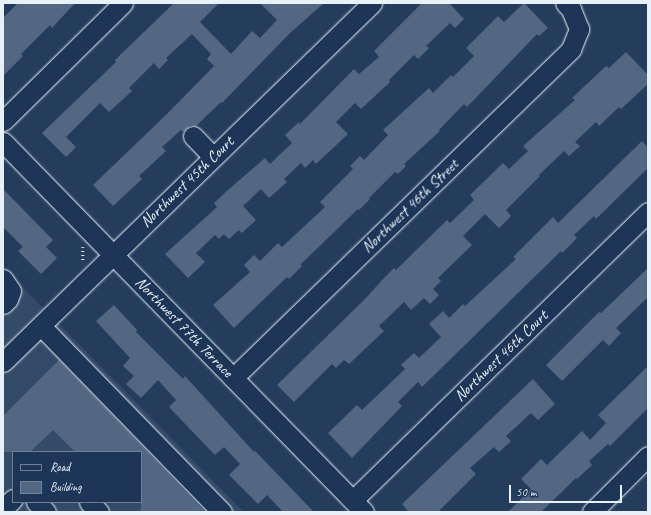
<!DOCTYPE html>
<style>
body{margin:0}
#map{position:relative;width:651px;height:515px;overflow:hidden;background:#253d5d;font-family:Caveat,sans-serif}
div>[style]{position:absolute}
[style*='--x']{left:calc(var(--x)*1px);top:calc(var(--y)*1px);width:calc(var(--w)*1px);rotate:calc(var(--a)*1deg)}
.built>*{inset:0;background:#334a68}
.building>*{inset:0;background:#536782}
.path>*{height:2.5px;margin-top:-1.25px;transform-origin:0;background:repeating-linear-gradient(90deg,#e8f1f8 0 1px,transparent 0 4px)}
.roads{filter:drop-shadow(0 0 1px #e8f1f8) drop-shadow(0 0 1px #e8f1f8)}
.minor>*{height:19px;margin:-9.5px;padding:0 9.5px;transform-origin:9.5px;border-radius:9.5px;background:#1d3557}
span{translate:-50% -50%;white-space:nowrap;text-align:center;line-height:1.15;-webkit-text-stroke:3px #1d3557;paint-order:stroke}
.street-label{font-size:16px;color:#e8f1f8}
.frame{position:absolute;inset:0;border:4px solid #e8f1f8;pointer-events:none}
.legend{position:absolute;left:12px;top:451px;width:130px;height:52px;box-sizing:border-box;background:#1d3557;border:1px solid #6e8097;margin:0;padding:5px 7px;list-style:none;font-size:12px;color:#e8f1f8}
.legend li{display:flex;align-items:center;gap:8px;height:20px}
.legend b{width:20px;border:1px solid #6e8097}
.scale{position:absolute;left:509px;top:485px;width:113px;height:18px;box-sizing:border-box;border:2px solid #e8f1f8;border-top:0;padding-left:5px;font-size:12px;line-height:14px;white-space:nowrap;color:#e8f1f8;-webkit-text-stroke:3px #1d3557;paint-order:stroke}
</style>
<div id="map">
<div class="built">
<i style="clip-path:polygon(evenodd,3px 267px,244px 512px,3px 512px,3px 267px,13px 452px,141px 452px,141px 502px,13px 502px,13px 452px)"></i>
</div>
<div class="building">
<i style="clip-path:polygon(18px 3px,75px 3px,52px 28px,50px 25px,21px 54px,23px 56px,3px 76px,3px 18px)"></i>
<i style="clip-path:polygon(174px 3px,219px 3px,200px 22px,231px 54px,252px 31px,260px 38px,277px 20px,260px 3px,324px 3px,290px 33px,222px 103px,221px 102px,196px 126px,190px 125px,183px 132px,181px 130px,162px 147px,166px 151px,139px 176px,142px 179px,113px 206px,93px 185px,166px 115px,214px 66px,207px 59px,211px 54px,192px 34px,166px 58px,168px 60px,159px 69px,154px 63px,129px 88px,132px 91px,109px 112px,100px 103px,66px 137px,76px 147px,66px 157px,42px 133px,116px 62px,115px 60px)"></i>
<i style="clip-path:polygon(422px 3px,449px 3px,464px 19px,455px 28px,450px 23px,426px 46px,429px 48px,418px 59px,414px 55px,389px 80px,390px 82px,361px 109px,355px 103px,336px 122px,348px 134px,316px 164px,313px 160px,305px 168px,301px 163px,284px 179px,287px 182px,269px 198px,261px 189px,243px 206px,256px 220px,242px 233px,239px 230px,229px 239px,224px 234px,219px 239px,215px 235px,196px 253px,205px 262px,188px 278px,165px 254px,217px 207px,214px 203px,228px 190px,265px 158px,270px 164px,292px 143px,285px 135px,299px 122px,300px 124px,354px 69px,359px 74px,379px 57px,374px 51px)"></i>
<i style="clip-path:polygon(524px 3px,548px 28px,539px 36px,537px 34px,467px 107px,464px 104px,439px 130px,440px 131px,404px 164px,406px 166px,398px 174px,395px 172px,369px 198px,370px 199px,359px 210px,358px 209px,300px 265px,302px 266px,289px 279px,287px 277px,234px 328px,213px 305px,250px 272px,244px 265px,254px 255px,260px 261px,278px 243px,282px 247px,325px 207px,320px 202px,353px 169px,350px 166px,360px 156px,364px 160px,388px 135px,383px 130px,429px 88px,433px 93px,451px 75px,453px 77px,474px 56px,466px 48px,498px 16px,504px 22px)"></i>
<i style="clip-path:polygon(626px 52px,648px 75px,648px 84px,621px 109px,619px 107px,599px 126px,596px 122px,575px 142px,580px 146px,569px 156px,564px 151px,539px 175px,540px 176px,506px 210px,511px 216px,499px 228px,485px 214px,463px 236px,472px 245px,438px 278px,441px 281px,433px 289px,439px 295px,430px 304px,424px 298px,411px 310px,404px 302px,379px 326px,384px 331px,349px 364px,344px 360px,336px 368px,332px 364px,294px 402px,277px 385px,366px 298px,383px 279px,394px 268px,396px 270px,447px 220px,450px 223px,474px 200px,470px 195px,503px 163px,509px 169px,528px 151px,523px 146px,575px 100px,572px 98px,606px 66px,609px 68px)"></i>
<i style="clip-path:polygon(642px 141px,648px 148px,648px 168px,596px 219px,594px 216px,574px 235px,577px 238px,562px 253px,561px 251px,422px 387px,418px 382px,398px 402px,402px 406px,352px 458px,328px 433px,357px 405px,362px 410px,405px 369px,401px 365px,414px 353px,419px 358px,441px 337px,429px 324px,443px 311px,449px 318px,463px 304px,465px 306px,516px 259px,513px 257px,553px 217px,558px 223px)"></i>
<i style="clip-path:polygon(3px 189px,53px 240px,46px 247px,57px 258px,41px 274px,18px 251px,23px 247px,3px 227px)"></i>
<i style="clip-path:polygon(648px 268px,648px 297px,616px 328px,621px 333px,609px 346px,603px 340px,562px 381px,546px 365px,599px 312px,601px 313px)"></i>
<i style="clip-path:polygon(114px 305px,137px 330px,136px 332px,183px 379px,185px 376px,254px 452px,255px 451px,314px 512px,283px 512px,267px 495px,258px 504px,229px 475px,240px 464px,224px 447px,215px 455px,188px 427px,169px 407px,176px 400px,158px 380px,141px 398px,126px 384px,134px 376px,123px 366px,130px 358px,96px 321px)"></i>
<i style="clip-path:polygon(59px 360px,114px 417px,205px 512px,141px 512px,141px 452px,75px 452px,53px 430px,30px 452px,3px 452px,3px 416px)"></i>
<i style="clip-path:polygon(648px 366px,648px 408px,610px 446px,608px 444px,589px 461px,592px 465px,577px 479px,576px 478px,541px 512px,508px 512px,531px 489px,521px 479px,541px 459px,547px 465px,582px 431px,590px 440px,606px 423px,598px 415px)"></i>
<i style="clip-path:polygon(533px 379px,555px 404px,538px 420px,531px 413px,506px 436px,511px 441px,499px 452px,494px 447px,470px 468px,476px 474px,438px 512px,409px 512px,402px 504px)"></i>
</div>
<div class="path">
<i style="--x:83;--y:247;--w:13;--a:90"></i>
</div>
<div class="roads">
<div class="minor">
<i style="--x:3;--y:121;--w:168;--a:-44.5"></i>
<i style="--x:193;--y:136;--w:29;--a:46"></i>
<i style="--x:3;--y:142;--w:517;--a:45.71"></i>
<i style="--x:3;--y:279;--w:14;--a:56"></i>
<i style="--x:11;--y:291;--w:9;--a:111"></i>
<i style="--x:8;--y:299;--w:7;--a:135"></i>
<i style="--x:41;--y:326;--w:260;--a:45.8"></i>
<i style="--x:3;--y:362;--w:515;--a:-44.21"></i>
<i style="--x:233;--y:378;--w:472;--a:-44.2"></i>
<i style="--x:571;--y:49;--w:22;--a:-68"></i>
<i style="--x:579;--y:29;--w:22;--a:-112"></i>
<i style="--x:571;--y:9;--w:8;--a:-135"></i>
<i style="--x:353;--y:500;--w:412;--a:-44.3"></i>
<i style="--x:36;--y:502;--w:14;--a:45"></i>
<i style="--x:89;--y:502;--w:14;--a:45"></i>
<i style="--x:3;--y:509;--w:14;--a:-45"></i>
<i style="--x:592;--y:512;--w:79;--a:-45"></i>
</div>
</div>
<div class="street-label">
<span style="left:187px;top:182px;rotate:-44deg">Northwest 45th Court</span>
<span style="left:410px;top:206px;rotate:-44deg">Northwest 46th Street</span>
<span style="left:184px;top:327px;rotate:46deg">Northwest 77th Terrace</span>
<span style="left:501px;top:356px;rotate:-44deg">Northwest 46th Court</span>
</div>
<div class="frame"></div>
<ul class="legend">
<li><b style="height:5px;background:#1d3557"></b>Road</li>
<li><b style="height:11px;background:#536782"></b>Building</li>
</ul>
<div class="scale">50 m</div>
</div>
